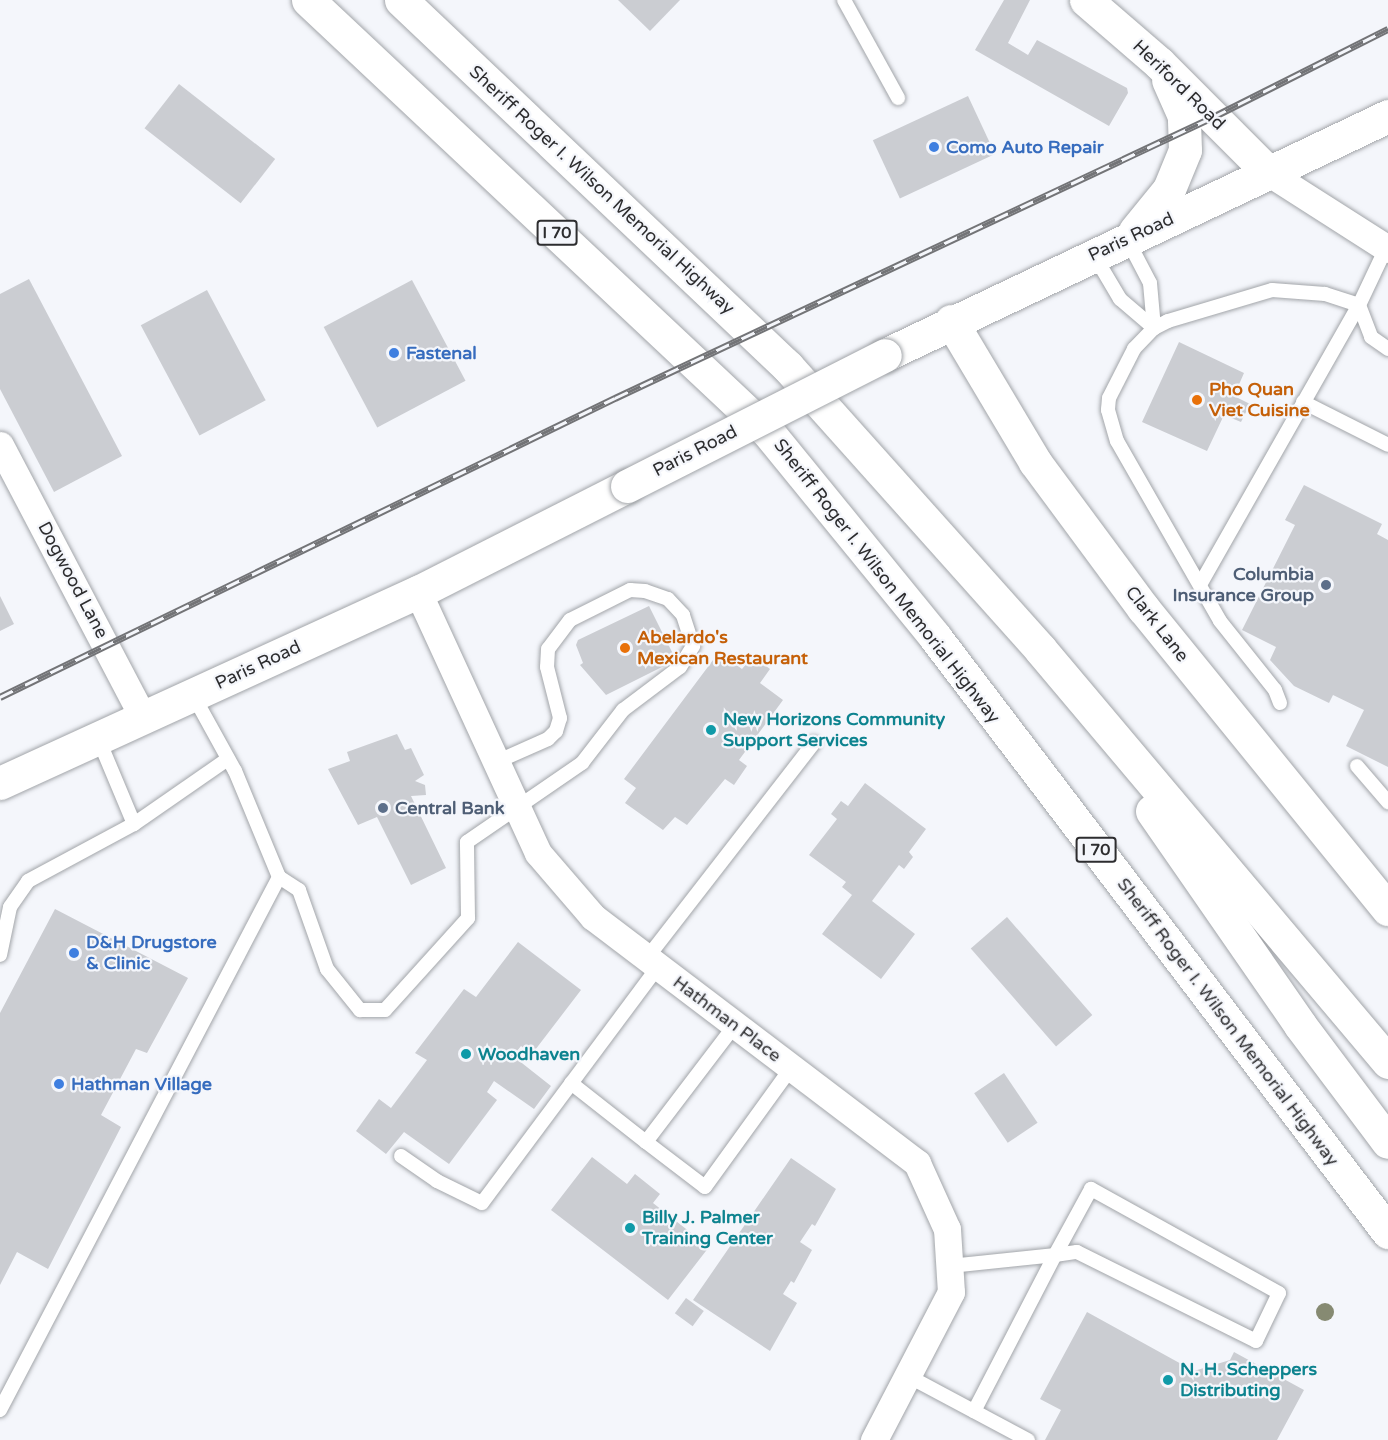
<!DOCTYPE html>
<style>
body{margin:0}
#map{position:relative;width:1388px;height:1440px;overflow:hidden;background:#f4f6fb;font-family:"Varela Round",sans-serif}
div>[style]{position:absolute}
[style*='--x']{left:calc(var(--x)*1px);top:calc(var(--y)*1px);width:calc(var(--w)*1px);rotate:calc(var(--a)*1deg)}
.building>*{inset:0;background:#cbcdd2;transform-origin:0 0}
.roads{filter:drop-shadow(0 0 2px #a2a5a9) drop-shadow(0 0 2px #a2a5a9)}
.lane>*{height:14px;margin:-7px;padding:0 7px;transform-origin:7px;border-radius:7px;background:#fff}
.street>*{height:27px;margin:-13.5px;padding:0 13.5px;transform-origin:13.5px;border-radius:13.5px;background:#fff}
.secondary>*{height:33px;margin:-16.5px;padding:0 16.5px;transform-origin:16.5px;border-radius:16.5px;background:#fff}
.highway>*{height:33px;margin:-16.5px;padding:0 16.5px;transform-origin:16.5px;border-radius:16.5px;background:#fff}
.rail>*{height:7px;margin-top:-3.5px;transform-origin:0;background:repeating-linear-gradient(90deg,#f4f6fb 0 14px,#737477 0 28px);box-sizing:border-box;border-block:2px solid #737477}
.bridges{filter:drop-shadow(0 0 2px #a2a5a9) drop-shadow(0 0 2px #a2a5a9)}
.secondary-bridge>*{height:33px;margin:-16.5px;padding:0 16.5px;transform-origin:16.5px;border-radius:16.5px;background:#fff}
.trees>*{width:18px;height:18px;margin:-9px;border-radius:50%;background:#868a72}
.dots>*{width:16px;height:16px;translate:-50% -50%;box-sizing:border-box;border:3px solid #f4f6fb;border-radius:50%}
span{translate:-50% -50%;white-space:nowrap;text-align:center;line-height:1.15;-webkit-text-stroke:4.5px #f4f6fb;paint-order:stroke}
.shield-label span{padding:2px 4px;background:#f4f6fb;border:2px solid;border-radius:4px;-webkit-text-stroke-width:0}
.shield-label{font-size:16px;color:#2d2d2f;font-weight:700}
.street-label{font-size:18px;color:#2d2d2f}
.shop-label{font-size:18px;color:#366cbe;font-weight:700}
.left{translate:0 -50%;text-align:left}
.food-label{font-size:18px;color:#c56008;font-weight:700}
.service-label{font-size:18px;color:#4e5e75;font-weight:700}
.right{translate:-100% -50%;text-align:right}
.culture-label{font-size:18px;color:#0d838f;font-weight:700}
</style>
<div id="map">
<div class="building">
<i style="clip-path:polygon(618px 0,680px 0,650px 31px)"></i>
<i style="clip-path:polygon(1004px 0,1030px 0,1008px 43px,1028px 55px,1037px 40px,1127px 88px,1128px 93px,1109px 126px,975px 50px)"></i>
<i style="left:179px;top:84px;width:122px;height:56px;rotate:38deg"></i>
<i style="left:968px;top:96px;width:64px;height:105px;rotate:65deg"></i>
<i style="clip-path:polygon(29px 279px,122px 456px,54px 492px,0 389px,0 294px)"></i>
<i style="left:412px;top:280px;width:114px;height:100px;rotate:62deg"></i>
<i style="left:207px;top:290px;width:125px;height:75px;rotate:62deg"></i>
<i style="clip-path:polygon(1179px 342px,1244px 373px,1234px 396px,1250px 404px,1241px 422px,1224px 415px,1207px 451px,1142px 422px)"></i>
<i style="clip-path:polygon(1304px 485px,1382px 524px,1377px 534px,1388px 540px,1388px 767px,1346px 746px,1364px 710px,1333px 695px,1329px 703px,1294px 686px,1270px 660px,1276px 647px,1242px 630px,1295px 525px,1285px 520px)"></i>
<i style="clip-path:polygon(0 596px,14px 624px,0 631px)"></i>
<i style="clip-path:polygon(649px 606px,676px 660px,606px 695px,580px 665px,583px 663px,576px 645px,578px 640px)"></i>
<i style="clip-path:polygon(719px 652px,742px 669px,753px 656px,770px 669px,760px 683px,783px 700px,739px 760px,747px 766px,734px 785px,725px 779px,687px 825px,675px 817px,663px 830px,625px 803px,636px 788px,624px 779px)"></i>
<i style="clip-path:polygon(397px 734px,405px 750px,411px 748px,424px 775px,415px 781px,425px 785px,426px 795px,411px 796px,446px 868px,411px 885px,377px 817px,358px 825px,328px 769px,350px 761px,347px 752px)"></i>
<i style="clip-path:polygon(865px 783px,926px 829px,909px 852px,913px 857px,904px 869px,899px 865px,872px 901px,915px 934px,881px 979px,822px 934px,852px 895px,842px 887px,846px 882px,809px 855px,837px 819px,831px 814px,841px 801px,848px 806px)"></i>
<i style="clip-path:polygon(55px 909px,188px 978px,147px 1053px,136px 1049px,101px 1115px,121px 1127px,48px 1269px,17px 1252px,0 1285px,0 1013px)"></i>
<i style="left:1007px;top:917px;width:130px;height:48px;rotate:49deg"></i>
<i style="clip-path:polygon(518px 942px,581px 990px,532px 1054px,521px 1046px,513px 1056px,551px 1086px,534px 1109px,494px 1081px,487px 1092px,497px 1100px,449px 1164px,404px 1132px,386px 1154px,356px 1131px,379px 1099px,391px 1108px,427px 1060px,415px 1053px,464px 989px,476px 997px)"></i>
<i style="left:1004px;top:1073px;width:60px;height:36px;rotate:56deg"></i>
<i style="clip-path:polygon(592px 1157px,627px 1184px,635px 1174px,660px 1194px,653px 1203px,709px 1247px,668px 1300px,551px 1210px)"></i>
<i style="clip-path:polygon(791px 1158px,836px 1189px,815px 1226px,812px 1224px,800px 1242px,812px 1250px,794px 1283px,791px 1281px,783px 1294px,797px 1303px,770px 1351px,693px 1300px)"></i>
<i style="left:686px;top:1298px;width:22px;height:19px;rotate:36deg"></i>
<i style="clip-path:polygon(1087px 1312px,1194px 1371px,1230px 1360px,1234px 1352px,1304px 1390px,1277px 1440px,1045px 1440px,1061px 1410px,1040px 1399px)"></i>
</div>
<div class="roads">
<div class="lane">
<i style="--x:844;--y:0;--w:112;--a:61.1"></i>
<i style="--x:1386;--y:248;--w:63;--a:115.3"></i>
<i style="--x:1359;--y:305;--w:34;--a:69"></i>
<i style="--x:1371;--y:337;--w:21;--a:35"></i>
<i style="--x:1094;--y:255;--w:51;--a:59.4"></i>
<i style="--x:1120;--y:299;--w:45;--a:40.5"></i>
<i style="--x:1154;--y:328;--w:45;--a:-95.1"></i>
<i style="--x:1150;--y:283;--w:50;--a:-117.6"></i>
<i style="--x:1303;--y:402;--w:95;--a:26.8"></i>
<i style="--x:1201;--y:583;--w:320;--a:-60.4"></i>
<i style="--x:1359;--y:305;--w:36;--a:-162"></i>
<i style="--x:1325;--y:294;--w:53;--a:-175.7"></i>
<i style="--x:1272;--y:290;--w:109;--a:163.4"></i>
<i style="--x:1168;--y:321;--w:16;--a:153"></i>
<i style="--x:1154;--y:328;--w:29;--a:134"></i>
<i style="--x:1134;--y:349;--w:55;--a:117"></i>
<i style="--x:1109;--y:398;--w:12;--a:95"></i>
<i style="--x:1108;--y:410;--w:32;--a:74"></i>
<i style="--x:1117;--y:441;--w:207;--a:60.2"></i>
<i style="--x:1220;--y:621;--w:88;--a:51.4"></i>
<i style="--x:1275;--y:690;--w:14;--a:69"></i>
<i style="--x:1357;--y:766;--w:48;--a:49.3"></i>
<i style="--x:134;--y:824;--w:114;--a:-34.7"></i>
<i style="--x:279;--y:877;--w:24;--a:33"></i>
<i style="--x:299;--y:890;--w:84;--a:70.5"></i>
<i style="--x:327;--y:969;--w:53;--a:51.2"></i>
<i style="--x:360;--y:1010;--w:25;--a:0"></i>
<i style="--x:385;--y:1010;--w:124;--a:-47.9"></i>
<i style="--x:468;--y:918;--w:76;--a:-90.8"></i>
<i style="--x:467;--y:842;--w:140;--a:-34.5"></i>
<i style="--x:582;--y:763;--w:67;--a:-52.3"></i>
<i style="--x:623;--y:710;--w:71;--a:-37"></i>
<i style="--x:680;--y:667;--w:25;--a:-58"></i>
<i style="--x:693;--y:646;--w:33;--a:-108"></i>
<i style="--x:683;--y:615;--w:22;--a:-133"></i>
<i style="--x:668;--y:599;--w:24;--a:-161"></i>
<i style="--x:645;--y:591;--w:15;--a:-176"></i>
<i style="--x:630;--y:590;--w:67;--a:153.4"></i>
<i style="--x:570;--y:620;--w:36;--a:127"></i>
<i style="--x:548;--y:649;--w:18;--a:93"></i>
<i style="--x:547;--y:667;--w:53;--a:75.7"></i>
<i style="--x:560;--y:718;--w:14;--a:107"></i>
<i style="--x:556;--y:731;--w:11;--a:135"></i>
<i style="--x:548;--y:739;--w:57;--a:156.1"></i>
<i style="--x:0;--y:955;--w:49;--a:-78.2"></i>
<i style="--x:10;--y:907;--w:32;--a:-55"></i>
<i style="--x:28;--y:881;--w:120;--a:-28.3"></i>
<i style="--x:134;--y:824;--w:93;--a:-112.7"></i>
<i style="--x:647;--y:958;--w:272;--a:-52.2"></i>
<i style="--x:735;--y:1025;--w:147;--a:127.3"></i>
<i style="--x:646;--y:1142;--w:74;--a:37.3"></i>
<i style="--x:705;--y:1187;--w:147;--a:-54.1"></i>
<i style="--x:571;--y:1083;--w:95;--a:38.2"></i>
<i style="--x:401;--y:1156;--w:44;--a:34.8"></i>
<i style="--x:437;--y:1181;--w:50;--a:26.1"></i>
<i style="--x:482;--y:1203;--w:294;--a:-53.3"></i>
<i style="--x:950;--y:1266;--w:106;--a:-6"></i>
<i style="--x:1055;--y:1255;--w:22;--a:-8"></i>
<i style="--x:1077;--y:1252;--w:200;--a:26.4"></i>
<i style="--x:1256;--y:1341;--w:53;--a:-64.4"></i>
<i style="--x:1279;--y:1293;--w:215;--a:-151"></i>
<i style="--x:1091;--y:1189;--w:75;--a:118.6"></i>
<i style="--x:1055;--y:1255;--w:176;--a:117.4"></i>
<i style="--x:908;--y:1376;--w:136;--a:28.1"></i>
<i style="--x:0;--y:1410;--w:602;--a:-62.37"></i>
<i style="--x:279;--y:877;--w:115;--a:-112.5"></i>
<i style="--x:235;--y:771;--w:87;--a:-118.9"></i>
</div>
<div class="street">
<i style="--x:1269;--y:173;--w:141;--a:32.6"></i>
<i style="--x:0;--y:445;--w:307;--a:62.3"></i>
<i style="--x:418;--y:592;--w:287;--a:65.3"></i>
<i style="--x:538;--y:853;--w:84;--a:49.3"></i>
<i style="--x:593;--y:917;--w:407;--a:37.2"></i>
<i style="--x:917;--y:1163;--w:72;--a:65.6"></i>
<i style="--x:947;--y:1229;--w:63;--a:86.4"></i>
<i style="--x:951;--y:1292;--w:167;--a:117.5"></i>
</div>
<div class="secondary">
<i style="--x:1086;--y:0;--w:96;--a:40.8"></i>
<i style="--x:1159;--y:63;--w:156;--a:45"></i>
<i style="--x:1135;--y:231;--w:54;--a:-51"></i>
<i style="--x:1169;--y:189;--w:42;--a:-67.7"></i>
<i style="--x:1185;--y:150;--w:34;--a:-92"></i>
<i style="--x:1184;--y:116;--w:39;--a:-114"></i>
<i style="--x:951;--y:321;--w:164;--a:59.2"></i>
<i style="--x:1035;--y:462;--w:182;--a:53.5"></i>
<i style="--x:1143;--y:608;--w:388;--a:50.9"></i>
<i style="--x:885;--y:355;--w:557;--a:-25.41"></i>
<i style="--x:0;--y:783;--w:460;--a:-24.6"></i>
<i style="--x:418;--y:592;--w:234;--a:-26.9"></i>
</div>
<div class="highway">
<i style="--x:308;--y:0;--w:631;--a:43.2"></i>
<i style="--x:768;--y:432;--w:264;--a:50.8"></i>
<i style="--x:935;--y:637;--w:748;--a:52.72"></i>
<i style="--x:401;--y:0;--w:533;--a:43.48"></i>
<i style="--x:788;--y:367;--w:378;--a:48.2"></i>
<i style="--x:1040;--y:649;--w:540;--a:49.88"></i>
<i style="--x:1152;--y:811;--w:260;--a:55.3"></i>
<i style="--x:1300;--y:1025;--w:146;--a:53.1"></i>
</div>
</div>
<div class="rail">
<i style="--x:0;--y:697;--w:684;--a:-25.93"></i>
<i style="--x:615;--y:398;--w:661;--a:-25.17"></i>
<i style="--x:1213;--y:117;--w:196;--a:-26.7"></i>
</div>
<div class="bridges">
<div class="secondary-bridge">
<i style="--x:627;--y:486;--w:289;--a:-26.9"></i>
</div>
</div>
<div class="trees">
<i style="left:1325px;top:1312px"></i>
</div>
<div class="dots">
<i style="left:934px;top:147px;background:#3f7fe0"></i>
<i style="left:394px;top:353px;background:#3f7fe0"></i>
<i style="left:1197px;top:400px;background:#e8710a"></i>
<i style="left:1326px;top:585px;background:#5c6f8a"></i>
<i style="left:625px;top:648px;background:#e8710a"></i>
<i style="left:711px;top:730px;background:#0f9aa8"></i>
<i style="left:383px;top:808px;background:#5c6f8a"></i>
<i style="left:74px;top:953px;background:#3f7fe0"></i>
<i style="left:466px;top:1054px;background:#0f9aa8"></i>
<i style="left:59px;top:1084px;background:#3f7fe0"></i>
<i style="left:630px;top:1228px;background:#0f9aa8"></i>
<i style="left:1168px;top:1380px;background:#0f9aa8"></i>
</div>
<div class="shield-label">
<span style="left:557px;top:233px">I 70</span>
<span style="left:1096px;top:850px">I 70</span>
</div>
<div class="street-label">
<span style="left:1179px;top:85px;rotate:44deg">Heriford Road</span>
<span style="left:602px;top:190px;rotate:43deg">Sheriff Roger I. Wilson Memorial Highway</span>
<span style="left:1131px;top:237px;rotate:-25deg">Paris Road</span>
<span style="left:695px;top:451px;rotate:-27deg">Paris Road</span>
<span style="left:73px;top:580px;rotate:62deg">Dogwood Lane</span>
<span style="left:887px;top:581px;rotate:52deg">Sheriff Roger I. Wilson Memorial Highway</span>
<span style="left:1157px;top:624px;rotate:52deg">Clark Lane</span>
<span style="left:258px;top:665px;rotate:-25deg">Paris Road</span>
<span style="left:727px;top:1019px;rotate:37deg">Hathman Place</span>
<span style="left:1228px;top:1022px;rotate:53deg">Sheriff Roger I. Wilson Memorial Highway</span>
</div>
<div class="shop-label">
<span class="left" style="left:946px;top:147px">Como Auto Repair</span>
<span class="left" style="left:406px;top:353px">Fastenal</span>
<span class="left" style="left:86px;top:953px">D&amp;H Drugstore<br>&amp; Clinic</span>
<span class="left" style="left:71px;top:1084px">Hathman Village</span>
</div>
<div class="food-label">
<span class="left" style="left:1209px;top:400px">Pho Quan<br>Viet Cuisine</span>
<span class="left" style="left:637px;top:648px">Abelardo's<br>Mexican Restaurant</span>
</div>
<div class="service-label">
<span class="right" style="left:1314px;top:585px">Columbia<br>Insurance Group</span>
<span class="left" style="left:395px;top:808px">Central Bank</span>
</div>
<div class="culture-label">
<span class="left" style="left:723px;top:730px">New Horizons Community<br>Support Services</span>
<span class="left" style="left:478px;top:1054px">Woodhaven</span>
<span class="left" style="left:642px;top:1228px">Billy J. Palmer<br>Training Center</span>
<span class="left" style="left:1180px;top:1380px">N. H. Scheppers<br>Distributing</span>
</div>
</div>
